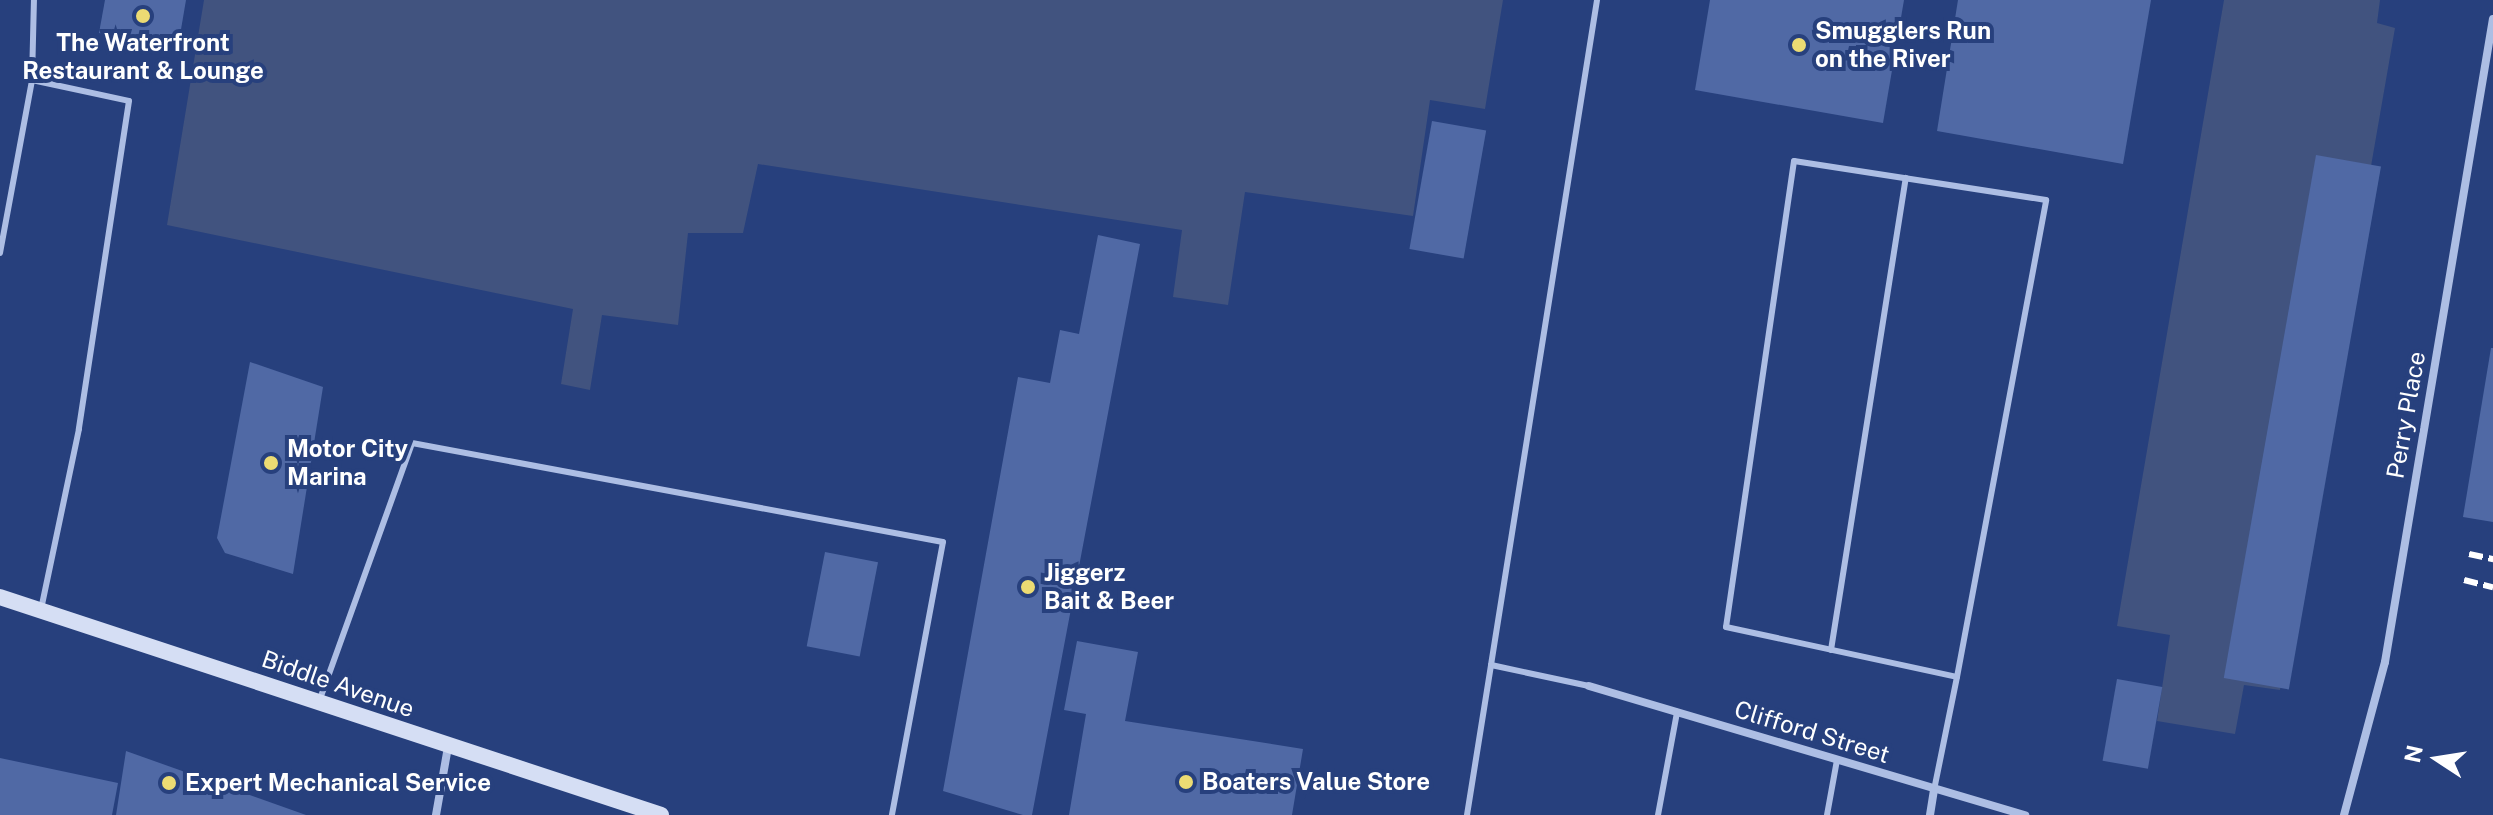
<!DOCTYPE html>
<style>
body{margin:0}
#map{position:relative;width:2493px;height:815px;overflow:hidden;background:#27407d;font-family:"Public Sans",sans-serif}
div>[style]{position:absolute}
[style*='--x']{left:calc(var(--x)*1px);top:calc(var(--y)*1px);width:calc(var(--w)*1px);rotate:calc(var(--a)*1deg)}
.water>*{inset:0;background:#41537f}
.building>*{inset:0;background:#5069a5;transform-origin:0 0}
.lane>*{height:6px;margin:-3px;padding:0 3px;transform-origin:3px;border-radius:3px;background:#adbee4}
.street>*{height:8px;margin:-4px;padding:0 4px;transform-origin:4px;border-radius:4px;background:#adbee4}
.secondary>*{height:16px;margin:-8px;padding:0 8px;transform-origin:8px;border-radius:8px;background:#d5def4}
.rail>*{height:6px;margin-top:-3px;transform-origin:0;background:repeating-linear-gradient(90deg,#fff 0 14px,transparent 0 20px)}
.dots>*{width:22px;height:22px;translate:-50% -50%;box-sizing:border-box;border:4px solid #27407d;border-radius:50%}
span{translate:-50% -50%;white-space:nowrap;text-align:center;line-height:1.15;-webkit-text-stroke:8px #27407d;paint-order:stroke}
.poi-label{font-size:24px;color:#fff;font-weight:700}
.left{translate:0 -50%;text-align:left}
.street-label{font-size:24px;color:#fff}
.north{position:absolute;left:2397px;top:719px;width:80px;height:80px;-webkit-text-stroke:6px #27407d;paint-order:stroke;rotate:282deg;font-size:22px;font-weight:700;line-height:32px;text-align:center;color:#fff}
.north::after{content:'';display:block;margin:auto;width:28px;height:36px;background:#fff;clip-path:polygon(50% 0,100% 100%,50% 72%,0 100%)}
</style>
<div id="map">
<div class="water">
<i style="clip-path:polygon(204px 0,1503px 0,1485px 109px,1430px 100px,1413px 216px,1245px 192px,1228px 305px,1173px 297px,1182px 230px,758px 164px,743px 233px,688px 233px,678px 325px,602px 315px,590px 390px,561px 384px,573px 309px,167px 225px)"></i>
<i style="clip-path:polygon(2224px 0,2380px 0,2377px 23px,2395px 28px,2280px 690px,2244px 685px,2235px 734px,2157px 721px,2170px 635px,2117px 626px)"></i>
</div>
<div class="building">
<i style="clip-path:polygon(105px 0,186px 0,178px 47px,99px 33px)"></i>
<i style="clip-path:polygon(1710px 0,1904px 0,1883px 123px,1695px 90px)"></i>
<i style="clip-path:polygon(1958px 0,2151px 0,2123px 164px,1937px 131px)"></i>
<i style="left:1432px;top:121px;width:55px;height:130px;rotate:10deg"></i>
<i style="left:2316px;top:155px;width:66px;height:531px;rotate:10deg"></i>
<i style="clip-path:polygon(1098px 235px,1140px 244px,1032px 815px,1023px 815px,943px 791px,1018px 377px,1050px 383px,1060px 330px,1079px 334px)"></i>
<i style="clip-path:polygon(2491px 348px,2493px 348px,2493px 522px,2463px 517px)"></i>
<i style="clip-path:polygon(250px 362px,323px 387px,293px 574px,225px 553px,217px 538px)"></i>
<i style="left:825px;top:552px;width:54px;height:96px;rotate:11deg"></i>
<i style="clip-path:polygon(1077px 641px,1138px 652px,1125px 721px,1303px 749px,1292px 815px,1069px 815px,1086px 714px,1064px 710px)"></i>
<i style="left:2117px;top:679px;width:46px;height:83px;rotate:10deg"></i>
<i style="clip-path:polygon(126px 751px,306px 815px,116px 815px)"></i>
<i style="clip-path:polygon(0 758px,118px 783px,112px 815px,0 815px)"></i>
</div>
<div class="lane">
<i style="--x:32;--y:80;--w:99;--a:12.2"></i>
<i style="--x:129;--y:101;--w:332;--a:98.7"></i>
<i style="--x:79;--y:429;--w:185;--a:101.9"></i>
<i style="--x:0;--y:253;--w:176;--a:-79.5"></i>
<i style="--x:32;--y:80;--w:80;--a:-88.6"></i>
<i style="--x:1831;--y:650;--w:478;--a:-81"></i>
<i style="--x:1589;--y:686;--w:100;--a:-167.9"></i>
<i style="--x:1491;--y:665;--w:673;--a:-80.94"></i>
<i style="--x:320;--y:699;--w:272;--a:-70.2"></i>
<i style="--x:412;--y:443;--w:540;--a:10.56"></i>
<i style="--x:943;--y:542;--w:278;--a:100.6"></i>
<i style="--x:1934;--y:790;--w:115;--a:-78.5"></i>
<i style="--x:1957;--y:677;--w:485;--a:-79.4"></i>
<i style="--x:2046;--y:200;--w:255;--a:-171.2"></i>
<i style="--x:1794;--y:161;--w:471;--a:98.3"></i>
<i style="--x:1726;--y:627;--w:236;--a:12.2"></i>
<i style="--x:1467;--y:815;--w:152;--a:-80.9"></i>
<i style="--x:1658;--y:815;--w:105;--a:-79.5"></i>
<i style="--x:1827;--y:815;--w:56;--a:-79.7"></i>
</div>
<div class="street">
<i style="--x:1589;--y:686;--w:455;--a:16.5"></i>
<i style="--x:436;--y:815;--w:69;--a:-80"></i>
<i style="--x:1930;--y:815;--w:25;--a:-81"></i>
<i style="--x:2344;--y:815;--w:158;--a:-75"></i>
<i style="--x:2385;--y:662;--w:652;--a:-80.47"></i>
</div>
<div class="secondary">
<i style="--x:0;--y:597;--w:696;--a:18.25"></i>
</div>
<div class="rail">
<i style="--x:2469;--y:554;--w:25;--a:12"></i>
<i style="--x:2464;--y:580;--w:30;--a:14"></i>
</div>
<div class="dots">
<i style="left:143px;top:16px;background:#ecdb73"></i>
<i style="left:1799px;top:45px;background:#ecdb73"></i>
<i style="left:271px;top:463px;background:#ecdb73"></i>
<i style="left:1028px;top:587px;background:#ecdb73"></i>
<i style="left:1186px;top:782px;background:#ecdb73"></i>
<i style="left:169px;top:783px;background:#ecdb73"></i>
</div>
<div class="poi-label">
<span class="left" style="left:1815px;top:45px">Smugglers Run<br>on the River</span>
<span style="left:143px;top:57px">The Waterfront<br>Restaurant &amp; Lounge</span>
<span class="left" style="left:287px;top:463px">Motor City<br>Marina</span>
<span class="left" style="left:1044px;top:587px">Jiggerz<br>Bait &amp; Beer</span>
<span class="left" style="left:1202px;top:782px">Boaters Value Store</span>
<span class="left" style="left:185px;top:783px">Expert Mechanical Service</span>
</div>
<div class="street-label">
<span style="left:2406px;top:415px;rotate:-80deg">Perry Place</span>
<span style="left:338px;top:684px;rotate:19deg">Biddle Avenue</span>
<span style="left:1812px;top:732px;rotate:17deg">Clifford Street</span>
</div>
<div class="north">N</div>
</div>
